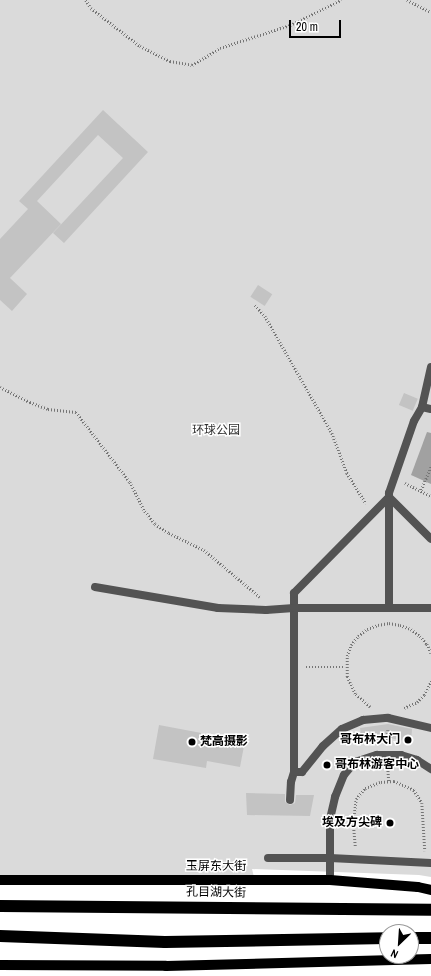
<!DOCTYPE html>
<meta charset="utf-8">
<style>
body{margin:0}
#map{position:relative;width:431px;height:976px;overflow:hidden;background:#fff;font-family:"Archivo Narrow","Noto Sans SC",sans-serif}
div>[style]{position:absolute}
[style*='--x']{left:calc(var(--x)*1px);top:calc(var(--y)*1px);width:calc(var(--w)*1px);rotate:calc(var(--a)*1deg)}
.green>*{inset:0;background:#dadada}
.water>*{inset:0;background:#a1a1a1}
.building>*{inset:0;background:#c3c3c3;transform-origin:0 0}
.path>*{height:2.5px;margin-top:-1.25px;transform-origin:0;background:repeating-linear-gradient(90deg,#757575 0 1px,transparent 0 3px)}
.lane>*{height:8px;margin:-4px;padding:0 4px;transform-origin:4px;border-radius:4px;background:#535353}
.primary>*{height:10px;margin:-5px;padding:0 5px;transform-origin:5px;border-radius:5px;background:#000}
.highway>*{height:12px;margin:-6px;padding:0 6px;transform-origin:6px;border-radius:6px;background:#000}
.dots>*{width:11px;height:11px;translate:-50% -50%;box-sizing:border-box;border:2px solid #fff;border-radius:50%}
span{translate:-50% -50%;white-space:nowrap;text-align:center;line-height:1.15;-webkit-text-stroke:3px #fff;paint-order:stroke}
.park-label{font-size:12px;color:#313131}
.poi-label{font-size:12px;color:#000;font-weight:700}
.right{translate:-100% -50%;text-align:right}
.left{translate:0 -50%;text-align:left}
.street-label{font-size:12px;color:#000}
.north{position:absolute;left:379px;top:924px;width:40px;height:40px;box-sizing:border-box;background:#fff;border:1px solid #999;border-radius:50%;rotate:205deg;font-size:11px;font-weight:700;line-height:16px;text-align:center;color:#000}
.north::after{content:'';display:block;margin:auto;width:14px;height:18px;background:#000;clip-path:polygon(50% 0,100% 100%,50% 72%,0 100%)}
.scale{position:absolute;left:289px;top:20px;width:52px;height:18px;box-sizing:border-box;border:2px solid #000;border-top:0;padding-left:5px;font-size:12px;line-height:14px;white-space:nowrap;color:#000;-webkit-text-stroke:3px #fff;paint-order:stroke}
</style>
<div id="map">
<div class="green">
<i style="clip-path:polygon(0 0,431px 0,431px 877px,419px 875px,252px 869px,254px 877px,0 875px)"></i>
</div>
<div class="water">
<i style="clip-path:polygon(427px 432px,431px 433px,431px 484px,411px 475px)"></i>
</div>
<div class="building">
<i style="clip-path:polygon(103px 110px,148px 152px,64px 243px,53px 233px,123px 158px,98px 135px,37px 201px,61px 224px,10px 278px,27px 294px,12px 311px,0 300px,0 239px,28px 209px,19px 201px)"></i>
<i style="left:258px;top:285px;width:17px;height:14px;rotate:33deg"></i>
<i style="left:404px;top:393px;width:15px;height:13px;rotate:23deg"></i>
<i style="clip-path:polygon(388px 724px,412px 729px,411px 742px,389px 738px,362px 743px,360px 728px)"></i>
<i style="clip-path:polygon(159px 725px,212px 735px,211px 739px,244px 746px,240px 767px,207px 761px,206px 768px,153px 759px)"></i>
<i style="clip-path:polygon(246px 793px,285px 794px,285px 802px,290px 805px,295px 803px,296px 795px,314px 795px,310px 816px,247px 815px)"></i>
</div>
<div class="path">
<i style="--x:86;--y:0;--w:9;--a:58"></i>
<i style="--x:91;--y:8;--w:62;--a:37.8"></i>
<i style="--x:140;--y:46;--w:34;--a:27"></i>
<i style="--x:170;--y:61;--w:22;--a:10"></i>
<i style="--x:192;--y:65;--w:33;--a:-31"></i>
<i style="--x:220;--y:48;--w:74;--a:-18.2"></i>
<i style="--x:290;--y:25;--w:57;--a:-26.1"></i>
<i style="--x:407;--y:0;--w:27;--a:27"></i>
<i style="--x:255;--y:305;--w:15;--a:48"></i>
<i style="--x:265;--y:316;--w:135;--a:60.2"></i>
<i style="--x:332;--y:433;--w:43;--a:69.4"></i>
<i style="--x:347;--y:473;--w:36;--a:58"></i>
<i style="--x:0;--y:387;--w:34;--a:27"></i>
<i style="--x:30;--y:402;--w:19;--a:21"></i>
<i style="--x:48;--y:409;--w:28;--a:6"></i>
<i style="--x:76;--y:412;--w:88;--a:52.4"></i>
<i style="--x:130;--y:482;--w:33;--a:63"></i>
<i style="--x:145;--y:511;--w:16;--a:52"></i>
<i style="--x:155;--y:524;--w:17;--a:33"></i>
<i style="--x:169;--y:533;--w:39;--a:26"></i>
<i style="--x:204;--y:550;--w:73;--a:40"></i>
<i style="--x:405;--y:483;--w:29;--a:27"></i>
<i style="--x:421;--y:490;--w:26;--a:-67"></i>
<i style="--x:306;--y:667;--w:39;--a:0"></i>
<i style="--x:370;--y:707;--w:20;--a:-139"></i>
<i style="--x:355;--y:694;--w:19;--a:-115"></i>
<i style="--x:347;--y:677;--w:21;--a:-90"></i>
<i style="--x:347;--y:656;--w:12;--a:-70"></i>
<i style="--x:351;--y:645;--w:11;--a:-52"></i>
<i style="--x:358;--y:636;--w:11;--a:-38"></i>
<i style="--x:367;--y:629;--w:12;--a:-20"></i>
<i style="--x:378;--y:625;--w:11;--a:-10"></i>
<i style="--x:389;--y:623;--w:11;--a:10"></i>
<i style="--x:400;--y:625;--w:12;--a:20"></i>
<i style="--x:411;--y:629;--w:11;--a:38"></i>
<i style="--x:420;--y:636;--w:11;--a:49"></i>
<i style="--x:427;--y:644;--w:10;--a:66"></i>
<i style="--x:404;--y:708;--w:14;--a:-25"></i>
<i style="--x:417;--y:702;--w:10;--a:-45"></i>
<i style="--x:424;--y:695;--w:16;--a:-63"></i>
<i style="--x:388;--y:730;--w:13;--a:90"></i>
<i style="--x:388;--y:768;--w:13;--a:86"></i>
<i style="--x:355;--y:846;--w:23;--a:-95"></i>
<i style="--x:353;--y:823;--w:24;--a:-83"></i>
<i style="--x:356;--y:799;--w:14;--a:-51"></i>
<i style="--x:365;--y:788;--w:17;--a:-21"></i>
<i style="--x:381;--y:782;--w:13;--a:-4"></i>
<i style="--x:394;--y:781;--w:22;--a:24"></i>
<i style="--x:414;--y:790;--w:15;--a:58"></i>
<i style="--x:422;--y:803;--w:48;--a:86.4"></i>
</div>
<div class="lane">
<i style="--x:422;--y:407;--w:41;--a:-77.3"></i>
<i style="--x:95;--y:587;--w:125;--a:9.7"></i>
<i style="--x:218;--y:608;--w:48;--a:2.4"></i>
<i style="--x:266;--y:610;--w:28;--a:-4"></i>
<i style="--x:294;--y:608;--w:15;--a:-90"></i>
<i style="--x:294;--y:593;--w:135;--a:-45.3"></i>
<i style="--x:389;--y:497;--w:59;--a:45"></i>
<i style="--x:389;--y:608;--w:115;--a:-90"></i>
<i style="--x:389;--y:493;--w:76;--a:-70.9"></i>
<i style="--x:414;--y:421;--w:16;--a:-60"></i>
<i style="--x:422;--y:407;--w:9;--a:13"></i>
<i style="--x:294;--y:772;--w:8;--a:0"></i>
<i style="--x:302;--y:772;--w:33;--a:-51"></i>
<i style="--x:323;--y:746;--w:25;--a:-42"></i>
<i style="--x:342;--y:729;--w:23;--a:-23"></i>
<i style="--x:363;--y:720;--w:25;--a:-5"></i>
<i style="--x:388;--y:718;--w:44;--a:13.1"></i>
<i style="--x:290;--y:800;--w:18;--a:-87"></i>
<i style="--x:291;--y:782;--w:10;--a:-73"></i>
<i style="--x:294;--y:772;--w:164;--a:-90"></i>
<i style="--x:294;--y:608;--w:137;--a:0"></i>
<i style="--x:268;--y:858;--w:62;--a:0"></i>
<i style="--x:330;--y:858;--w:101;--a:2.8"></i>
<i style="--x:330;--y:880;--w:61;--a:-90"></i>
<i style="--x:330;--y:819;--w:23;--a:-77"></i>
<i style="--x:335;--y:797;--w:24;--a:-68"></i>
<i style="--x:344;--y:775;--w:17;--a:-50"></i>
<i style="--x:355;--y:762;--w:23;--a:-18"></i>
<i style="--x:377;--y:755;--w:24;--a:0"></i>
<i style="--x:401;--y:755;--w:17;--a:17"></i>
<i style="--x:417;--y:760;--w:17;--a:33"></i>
</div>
<div class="primary">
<i style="--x:0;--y:880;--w:330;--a:0"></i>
<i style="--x:330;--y:880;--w:88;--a:4.5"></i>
<i style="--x:418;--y:887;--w:13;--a:13"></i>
<i style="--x:0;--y:965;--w:166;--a:0.3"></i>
<i style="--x:166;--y:966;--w:265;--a:-1.5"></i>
</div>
<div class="highway">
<i style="--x:0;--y:906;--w:431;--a:0.5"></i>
<i style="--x:0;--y:936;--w:165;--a:2.1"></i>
<i style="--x:165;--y:942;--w:222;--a:-1"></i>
<i style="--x:411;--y:938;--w:20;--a:0"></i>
</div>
<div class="dots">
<i style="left:408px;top:740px;background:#000"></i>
<i style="left:192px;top:742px;background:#000"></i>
<i style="left:327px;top:765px;background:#000"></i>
<i style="left:390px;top:823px;background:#000"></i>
</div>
<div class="park-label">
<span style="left:216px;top:431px">环球公园</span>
</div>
<div class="poi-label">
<span class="right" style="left:400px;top:740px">哥布林大门</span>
<span class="left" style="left:200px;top:742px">梵高摄影</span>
<span class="left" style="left:335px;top:765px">哥布林游客中心</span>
<span class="right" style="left:382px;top:823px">埃及方尖碑</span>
</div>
<div class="street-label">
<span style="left:216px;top:867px">玉屏东大街</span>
<span style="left:216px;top:893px;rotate:1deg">孔目湖大街</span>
</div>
<div class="north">N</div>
<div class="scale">20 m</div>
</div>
